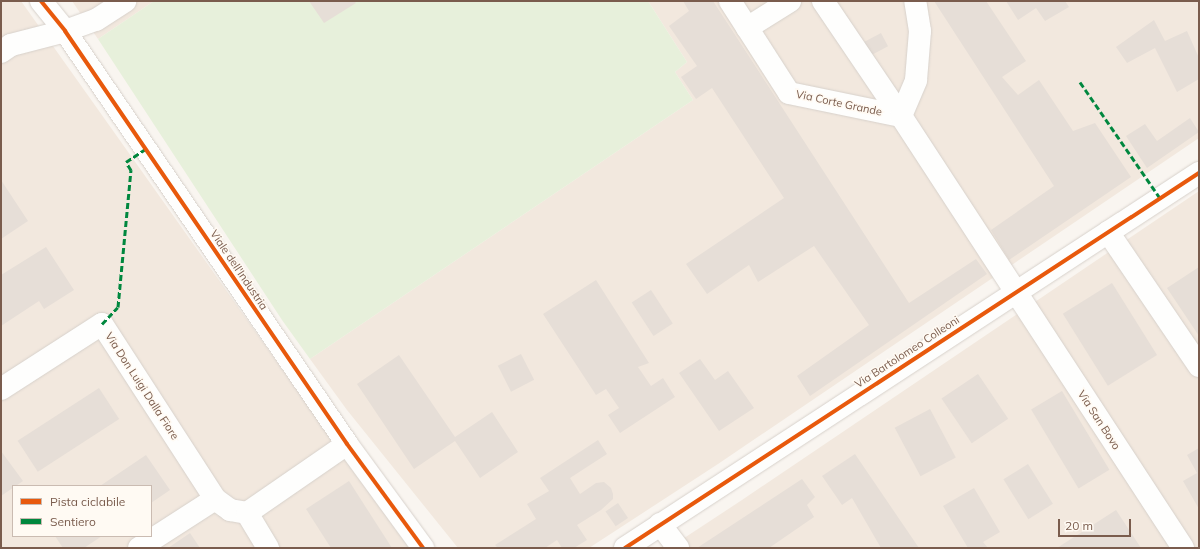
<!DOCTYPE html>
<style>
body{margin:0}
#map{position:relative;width:1200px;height:549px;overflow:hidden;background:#f9f5f0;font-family:Mulish,sans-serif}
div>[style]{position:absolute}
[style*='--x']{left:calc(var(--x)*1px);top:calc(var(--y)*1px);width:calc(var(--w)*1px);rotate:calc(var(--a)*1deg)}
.residential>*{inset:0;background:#f2e8de}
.green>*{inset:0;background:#e7f0db}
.building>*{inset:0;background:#e6ded7;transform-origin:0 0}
.roads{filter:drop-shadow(0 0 1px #d7d1cb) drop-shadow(0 0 1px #d7d1cb)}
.street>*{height:22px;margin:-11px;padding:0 11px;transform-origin:11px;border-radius:11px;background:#fefefd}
.secondary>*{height:22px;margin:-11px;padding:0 11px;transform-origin:11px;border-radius:11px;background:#fefefd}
.quiet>*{height:3px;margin-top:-1.5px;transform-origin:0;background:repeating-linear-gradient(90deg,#00873e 0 6px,transparent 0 9px)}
.cycleway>*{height:4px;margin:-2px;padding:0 2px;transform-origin:2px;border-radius:2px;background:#e8590c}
span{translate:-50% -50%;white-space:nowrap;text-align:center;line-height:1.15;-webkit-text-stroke:3px #fffaf3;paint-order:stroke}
.street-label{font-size:11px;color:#7a5c4d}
.frame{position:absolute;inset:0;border:2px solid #7a5c4d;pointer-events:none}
.legend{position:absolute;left:12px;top:485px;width:140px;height:52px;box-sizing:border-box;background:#fffaf3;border:1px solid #cabbb1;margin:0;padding:5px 7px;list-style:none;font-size:12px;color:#7a5c4d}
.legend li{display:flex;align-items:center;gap:8px;height:20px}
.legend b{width:20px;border:1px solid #cabbb1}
.scale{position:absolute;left:1058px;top:519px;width:73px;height:18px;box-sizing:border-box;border:2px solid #7a5c4d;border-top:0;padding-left:5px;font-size:12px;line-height:14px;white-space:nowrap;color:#7a5c4d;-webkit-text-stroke:3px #fffaf3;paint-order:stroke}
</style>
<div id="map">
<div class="residential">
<i style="clip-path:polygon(evenodd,1px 1px,21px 1px,409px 548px,1px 548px,1px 1px,13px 486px,151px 486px,151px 536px,13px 536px,13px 486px)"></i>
<i style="clip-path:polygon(72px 1px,154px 1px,98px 39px)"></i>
<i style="clip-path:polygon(648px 1px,1199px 1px,1199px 138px,718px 464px,589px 548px,458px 548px,347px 410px,310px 359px,693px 100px,675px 72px,687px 62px)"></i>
<i style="clip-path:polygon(1199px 191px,1199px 548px,669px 548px,742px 500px)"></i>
</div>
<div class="green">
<i style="clip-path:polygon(154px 1px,648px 1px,687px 62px,675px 72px,693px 100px,310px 359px,282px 320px,98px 39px)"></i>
</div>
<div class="building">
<i style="clip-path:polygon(309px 1px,354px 1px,356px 3px,324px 23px)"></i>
<i style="clip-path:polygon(683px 1px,713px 1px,909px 303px,976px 259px,987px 274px,810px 396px,797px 376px,869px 325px,814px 246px,758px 282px,749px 265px,707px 294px,686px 264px,784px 198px,712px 88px,696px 99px,681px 77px,697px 66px,669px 26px,689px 11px)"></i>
<i style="clip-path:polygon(934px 1px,986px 1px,1026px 61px,1002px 77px,1018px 95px,1039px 80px,1073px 131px,1095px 123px,1131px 177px,1009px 260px,991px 230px,1054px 186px)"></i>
<i style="clip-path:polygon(1006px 1px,1065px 1px,1069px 7px,1045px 21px,1036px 8px,1018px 20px)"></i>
<i style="clip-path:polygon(1154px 20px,1165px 41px,1187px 31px,1199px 58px,1199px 79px,1177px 92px,1155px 48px,1127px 63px,1116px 47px)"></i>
<i style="left:881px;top:33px;width:15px;height:24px;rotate:62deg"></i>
<i style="clip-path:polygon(1190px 118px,1199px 132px,1147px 168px,1126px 136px,1145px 124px,1157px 141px)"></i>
<i style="clip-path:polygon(1px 180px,28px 221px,1px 239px)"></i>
<i style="clip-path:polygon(46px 247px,74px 290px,44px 309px,39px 301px,1px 326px,1px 275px)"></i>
<i style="clip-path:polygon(1199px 267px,1199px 336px,1167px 288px)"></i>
<i style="clip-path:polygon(596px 280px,649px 363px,638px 367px,651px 386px,663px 378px,675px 397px,620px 433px,608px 415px,619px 408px,606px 389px,596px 395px,543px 314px)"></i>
<i style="left:1112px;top:283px;width:85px;height:58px;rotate:58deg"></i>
<i style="left:651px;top:290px;width:40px;height:23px;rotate:57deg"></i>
<i style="left:521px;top:354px;width:29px;height:26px;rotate:63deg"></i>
<i style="clip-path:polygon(399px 355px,455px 437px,492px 412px,518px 452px,480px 478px,455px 441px,414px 469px,357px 384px)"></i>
<i style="clip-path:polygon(700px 359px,715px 380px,728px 371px,754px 408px,719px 431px,679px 373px)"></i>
<i style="left:978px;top:374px;width:54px;height:44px;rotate:56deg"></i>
<i style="left:99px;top:388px;width:37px;height:97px;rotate:57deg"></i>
<i style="left:1062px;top:391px;width:92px;height:36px;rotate:59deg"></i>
<i style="left:930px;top:409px;width:55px;height:40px;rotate:62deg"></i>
<i style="clip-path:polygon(598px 440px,607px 454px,570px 478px,580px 494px,596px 483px,604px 482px,611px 488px,613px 494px,613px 499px,601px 510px,577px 525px,587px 540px,574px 548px,562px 548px,557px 540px,545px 548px,498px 548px,495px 545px,536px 519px,527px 504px,549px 491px,540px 478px)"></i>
<i style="clip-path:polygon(1199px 448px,1199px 509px,1183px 481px,1197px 473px,1187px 455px)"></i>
<i style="clip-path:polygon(1px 451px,23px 481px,1px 496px)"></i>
<i style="clip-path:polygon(855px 454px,919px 548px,881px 548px,852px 498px,842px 505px,822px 476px)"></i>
<i style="clip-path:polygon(146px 455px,170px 490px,151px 503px,151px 486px,100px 486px)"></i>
<i style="left:1028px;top:464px;width:47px;height:29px;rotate:58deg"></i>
<i style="clip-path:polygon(802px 479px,815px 497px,807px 505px,814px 517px,769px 548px,697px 548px)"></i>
<i style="clip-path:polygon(349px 481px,392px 548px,331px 548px,306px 509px)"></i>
<i style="clip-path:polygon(974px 488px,1000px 532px,983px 542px,988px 548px,968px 548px,943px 506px)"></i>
<i style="left:618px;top:503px;width:18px;height:15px;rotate:56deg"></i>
<i style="clip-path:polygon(1116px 510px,1141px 548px,1057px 548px)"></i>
<i style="clip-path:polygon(190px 533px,200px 548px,168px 548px)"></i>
<i style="clip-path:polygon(55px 536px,102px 536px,84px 548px,63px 548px)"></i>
</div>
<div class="roads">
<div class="street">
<i style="--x:41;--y:1;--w:38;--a:51"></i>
<i style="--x:65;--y:31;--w:500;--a:55.67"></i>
<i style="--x:347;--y:444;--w:129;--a:53.8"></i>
<i style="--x:730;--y:1;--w:109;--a:57.3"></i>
<i style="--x:789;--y:93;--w:114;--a:11.6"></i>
<i style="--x:823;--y:1;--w:139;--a:55.9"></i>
<i style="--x:901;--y:116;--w:516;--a:56.86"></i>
<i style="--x:747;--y:28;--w:51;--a:-32.1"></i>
<i style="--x:1;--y:52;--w:12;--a:-35"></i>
<i style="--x:11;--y:45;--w:56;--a:-14.5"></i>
<i style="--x:65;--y:31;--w:33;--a:-20"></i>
<i style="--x:96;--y:20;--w:35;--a:-33"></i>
<i style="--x:901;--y:116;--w:39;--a:-67"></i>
<i style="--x:916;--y:80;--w:49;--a:-85.3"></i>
<i style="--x:920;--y:31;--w:30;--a:-99"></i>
<i style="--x:1108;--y:232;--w:162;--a:55.8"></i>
<i style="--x:1;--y:389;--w:120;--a:-32.8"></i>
<i style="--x:102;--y:324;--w:208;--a:57.1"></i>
<i style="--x:215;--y:499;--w:19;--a:36"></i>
<i style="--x:230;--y:510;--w:17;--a:10"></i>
<i style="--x:247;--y:513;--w:121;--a:-34.6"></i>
<i style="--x:247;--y:513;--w:41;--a:59"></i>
<i style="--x:660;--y:524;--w:30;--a:53"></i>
<i style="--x:139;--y:548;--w:90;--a:-32.8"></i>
</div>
<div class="secondary">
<i style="--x:625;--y:548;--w:686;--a:-33.16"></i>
</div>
</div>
<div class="quiet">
<i style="--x:1080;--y:82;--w:141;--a:55.4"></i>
<i style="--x:102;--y:324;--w:23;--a:-47"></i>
<i style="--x:118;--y:307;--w:138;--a:-84.6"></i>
<i style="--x:131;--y:170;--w:9;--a:-122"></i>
<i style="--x:126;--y:162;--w:23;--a:-34"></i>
</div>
<div class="cycleway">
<i style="--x:41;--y:1;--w:38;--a:51"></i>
<i style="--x:65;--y:31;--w:500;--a:55.67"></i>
<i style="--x:347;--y:444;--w:129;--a:53.8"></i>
<i style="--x:625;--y:548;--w:686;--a:-33.16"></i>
</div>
<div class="street-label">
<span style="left:839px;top:103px;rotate:12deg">Via Corte Grande</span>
<span style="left:239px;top:270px;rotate:56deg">Viale dell'Industria</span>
<span style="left:907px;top:352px;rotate:-33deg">Via Bartolomeo Colleoni</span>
<span style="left:142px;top:386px;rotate:57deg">Via Don Luigi Dalla Fiore</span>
<span style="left:1099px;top:420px;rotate:57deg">Via San Bovo</span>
</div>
<div class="frame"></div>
<ul class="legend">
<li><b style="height:5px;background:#e8590c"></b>Pista ciclabile</li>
<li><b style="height:5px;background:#00873e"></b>Sentiero</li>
</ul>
<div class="scale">20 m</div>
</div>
